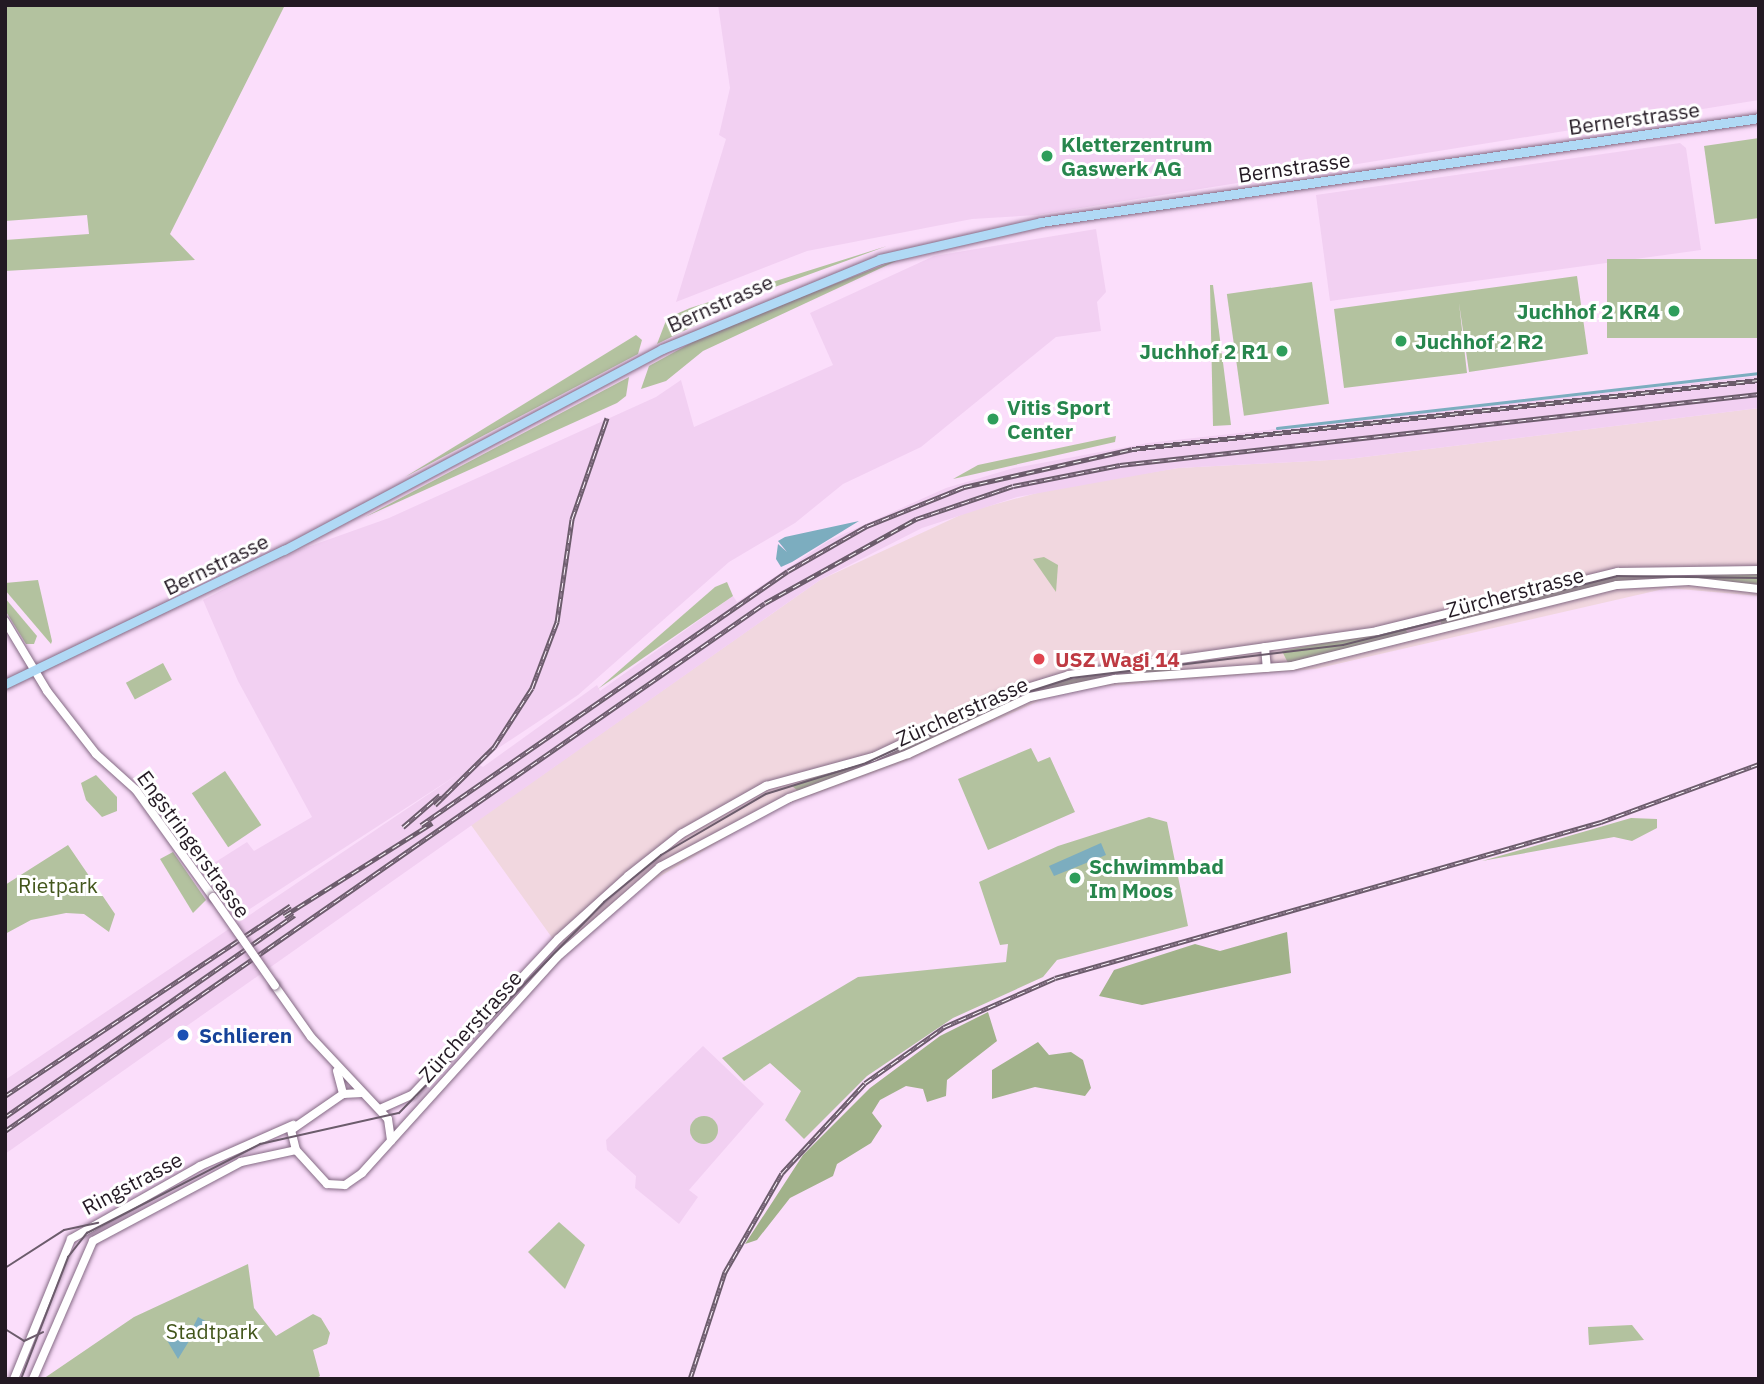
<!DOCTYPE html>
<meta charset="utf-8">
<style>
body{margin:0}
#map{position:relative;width:1764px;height:1384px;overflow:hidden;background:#fbdefb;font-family:"IBM Plex Sans",sans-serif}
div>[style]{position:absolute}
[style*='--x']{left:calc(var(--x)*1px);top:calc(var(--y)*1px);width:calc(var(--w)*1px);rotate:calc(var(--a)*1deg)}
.commercial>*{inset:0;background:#f1d7df}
.built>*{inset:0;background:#f2d0f2}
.green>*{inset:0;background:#b3c29f;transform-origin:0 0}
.round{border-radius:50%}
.forest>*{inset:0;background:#a1b28a}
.water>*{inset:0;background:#7cadbf}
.stream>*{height:2.5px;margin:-1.25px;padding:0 1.25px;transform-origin:1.25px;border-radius:1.25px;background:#7cadbf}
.roads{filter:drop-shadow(0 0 2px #846a84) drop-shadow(0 0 2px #846a84)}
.secondary>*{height:8px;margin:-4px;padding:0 4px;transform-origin:4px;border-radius:4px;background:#fff}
.primary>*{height:9px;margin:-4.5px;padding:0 4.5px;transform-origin:4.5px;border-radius:4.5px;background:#b0d9f5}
.tram>*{height:2px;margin:-1px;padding:0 1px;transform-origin:1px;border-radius:1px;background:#6c5c6c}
.rail>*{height:5px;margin-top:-2.5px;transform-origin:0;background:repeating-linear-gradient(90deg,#fff 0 8px,#6c5c6c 0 16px);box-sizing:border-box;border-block:2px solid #6c5c6c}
.bridges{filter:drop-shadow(0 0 2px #846a84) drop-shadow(0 0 2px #846a84)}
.secondary-bridge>*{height:8px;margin:-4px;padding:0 4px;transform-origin:4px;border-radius:4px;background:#fff}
.dots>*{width:19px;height:19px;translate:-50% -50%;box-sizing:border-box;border:4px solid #fff;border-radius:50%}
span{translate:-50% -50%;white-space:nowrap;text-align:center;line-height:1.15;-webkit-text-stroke:6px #fff;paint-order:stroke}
.street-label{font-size:21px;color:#231923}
.leisure-label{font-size:21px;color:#27864d;font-weight:700}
.left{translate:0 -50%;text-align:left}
.right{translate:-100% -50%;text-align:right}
.health-label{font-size:21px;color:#be3a42;font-weight:700}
.park-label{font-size:21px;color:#42561b}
.transit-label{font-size:21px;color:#164399;font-weight:700}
.frame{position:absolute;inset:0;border:7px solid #231923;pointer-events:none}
</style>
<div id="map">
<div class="commercial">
<i style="clip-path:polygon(1759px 408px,1759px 596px,1668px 588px,1315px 669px,1083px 688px,1043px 699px,906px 761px,776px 808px,620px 900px,563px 953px,471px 825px,820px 580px,967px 512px,1055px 488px,1178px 468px,1348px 459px)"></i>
</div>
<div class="built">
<i style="clip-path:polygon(718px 5px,1759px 5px,1759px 100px,1037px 215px,972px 219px,807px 251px,676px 302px,726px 139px,719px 135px,730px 88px)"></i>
<i style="clip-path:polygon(1680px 143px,1686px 148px,1701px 250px,1330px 301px,1316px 195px)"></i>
<i style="clip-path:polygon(1096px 229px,1106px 292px,1097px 302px,1101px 331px,1056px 337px,921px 447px,843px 484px,795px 523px,729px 562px,578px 695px,476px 763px,483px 767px,597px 685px,600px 691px,733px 596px,737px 602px,828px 541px,946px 488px,1014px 468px,1148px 443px,1759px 376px,1759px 408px,1348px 459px,1178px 468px,1017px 497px,922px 528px,820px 580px,5px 1154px,5px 1080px,460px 773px,242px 914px,203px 870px,247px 842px,254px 851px,312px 817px,238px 681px,203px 600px,299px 550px,389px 518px,656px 397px,681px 380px,694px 427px,833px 365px,810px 313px,934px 256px)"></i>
<i style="clip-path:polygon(703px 1046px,764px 1104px,689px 1190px,698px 1197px,679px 1224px,635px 1188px,636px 1176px,607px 1150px,606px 1140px)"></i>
</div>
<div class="green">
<i style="clip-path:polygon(5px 5px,285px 5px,170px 234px,195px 260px,5px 271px,5px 240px,89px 234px,87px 215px,5px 221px)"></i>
<i style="clip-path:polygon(1759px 138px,1759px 218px,1715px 224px,1704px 146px)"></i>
<i style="clip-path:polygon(887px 246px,772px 288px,657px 344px,667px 318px,690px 308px)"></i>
<i style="clip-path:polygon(909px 255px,703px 351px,666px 381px,641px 389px,649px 366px,711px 332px)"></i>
<i style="left:1759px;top:259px;width:79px;height:152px;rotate:90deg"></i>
<i style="clip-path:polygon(1577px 276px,1588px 354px,1469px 372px,1459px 303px,1467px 373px,1344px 388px,1334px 309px)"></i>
<i style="left:1312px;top:282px;width:123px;height:86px;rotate:82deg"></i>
<i style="clip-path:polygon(1210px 285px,1213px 285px,1231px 425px,1213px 426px)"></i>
<i style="clip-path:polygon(636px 335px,642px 340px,638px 354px,405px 477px)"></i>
<i style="clip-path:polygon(629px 377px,626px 396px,617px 403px,365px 517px)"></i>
<i style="clip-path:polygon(1116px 436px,1115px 442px,953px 479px,978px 465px)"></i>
<i style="clip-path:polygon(1044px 557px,1058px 565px,1056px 592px,1033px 559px)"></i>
<i style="clip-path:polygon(1759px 573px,1759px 586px,1691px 578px,1609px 583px,1441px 625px,1441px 618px,1613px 575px)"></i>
<i style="clip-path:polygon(38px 580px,52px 641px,51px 644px,5px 590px,5px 583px)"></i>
<i style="clip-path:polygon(727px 582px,733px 596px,598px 689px,715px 587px)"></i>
<i style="clip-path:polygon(5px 598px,37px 636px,34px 644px,26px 644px,5px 610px)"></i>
<i style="clip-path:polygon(1404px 626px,1409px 636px,1288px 663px,1282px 651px)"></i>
<i style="clip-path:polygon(1180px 661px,1181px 674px,1049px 689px,911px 751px,798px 791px,792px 786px,1036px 685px)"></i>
<i style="left:163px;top:663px;width:19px;height:42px;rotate:62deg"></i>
<i style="clip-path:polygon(1031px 748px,1038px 762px,1050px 757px,1075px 812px,988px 850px,958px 779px)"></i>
<i style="left:225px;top:771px;width:65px;height:40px;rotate:56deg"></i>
<i style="clip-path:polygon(96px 775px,117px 797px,117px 811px,102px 817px,86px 800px,81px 783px)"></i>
<i style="clip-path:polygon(157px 784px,153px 790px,223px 889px,219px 892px,149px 794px,148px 786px)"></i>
<i style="clip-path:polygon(1149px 817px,1167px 822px,1188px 926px,1057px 960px,1043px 977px,953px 1018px,867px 1076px,804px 1139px,785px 1120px,801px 1091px,770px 1063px,744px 1081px,722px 1058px,858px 977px,1006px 962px,1008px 944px,1000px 945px,979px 882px,1058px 846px)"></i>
<i style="clip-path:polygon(1631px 818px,1657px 819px,1657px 828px,1632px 841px,1614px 837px,1482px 861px)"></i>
<i style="clip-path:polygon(68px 845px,115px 914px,109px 932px,84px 914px,66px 913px,31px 920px,5px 934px,5px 885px)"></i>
<i style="clip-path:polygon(173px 852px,206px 900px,193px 913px,160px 859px)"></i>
<i class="round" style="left:690px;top:1116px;width:28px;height:28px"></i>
<i style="clip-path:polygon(559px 1222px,585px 1245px,565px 1289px,528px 1252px)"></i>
<i style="clip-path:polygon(248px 1264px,254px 1308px,276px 1336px,313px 1314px,321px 1318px,330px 1333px,327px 1344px,313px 1350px,320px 1376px,315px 1379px,43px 1379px,134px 1317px)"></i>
<i style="clip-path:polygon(1632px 1325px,1644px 1340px,1589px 1345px,1588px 1327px)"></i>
</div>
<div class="forest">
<i style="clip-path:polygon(1287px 932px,1291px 973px,1142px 1005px,1099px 996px,1114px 970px,1195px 944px,1220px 951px)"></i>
<i style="clip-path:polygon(988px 1012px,997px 1041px,947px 1080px,946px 1096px,927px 1102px,923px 1089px,906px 1086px,880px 1100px,872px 1113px,882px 1126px,871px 1143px,837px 1164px,833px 1176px,790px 1198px,757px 1240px,745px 1244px,803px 1155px,870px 1088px,940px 1036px)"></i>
<i style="clip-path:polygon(1038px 1042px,1049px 1055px,1071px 1052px,1083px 1060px,1091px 1088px,1085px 1096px,1035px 1087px,992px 1099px,992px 1070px)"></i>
</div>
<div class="water">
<i style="clip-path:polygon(859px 521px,792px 562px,781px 567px,776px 559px,778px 544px,787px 552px,778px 541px,785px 537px)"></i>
<i style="clip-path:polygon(1101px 843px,1106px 855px,1054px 876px,1049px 866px)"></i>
<i style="clip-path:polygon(198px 1317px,219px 1328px,194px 1333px,178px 1359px,165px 1337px,178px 1328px,191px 1331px)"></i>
</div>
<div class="stream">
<i style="--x:1277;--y:428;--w:485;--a:-6.5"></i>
</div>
<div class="roads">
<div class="secondary">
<i style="--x:5;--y:621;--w:82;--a:59"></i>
<i style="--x:47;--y:691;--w:80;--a:52.1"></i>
<i style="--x:96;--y:754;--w:54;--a:42"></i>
<i style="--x:136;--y:790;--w:132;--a:54.3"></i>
<i style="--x:1265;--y:647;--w:21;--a:85"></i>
<i style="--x:275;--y:986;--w:62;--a:54.8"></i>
<i style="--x:311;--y:1037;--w:112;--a:46.8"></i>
<i style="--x:388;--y:1119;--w:22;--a:82"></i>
<i style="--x:337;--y:1071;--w:24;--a:75"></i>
<i style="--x:362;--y:1093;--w:19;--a:177"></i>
<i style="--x:343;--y:1094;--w:63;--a:145.3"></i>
<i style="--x:291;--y:1130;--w:21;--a:76"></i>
<i style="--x:296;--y:1150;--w:46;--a:47.6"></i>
<i style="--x:327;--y:1184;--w:18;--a:3"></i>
<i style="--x:345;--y:1185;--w:21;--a:-35"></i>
<i style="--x:362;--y:1173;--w:291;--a:-47.9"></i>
<i style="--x:557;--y:957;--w:137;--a:-41.1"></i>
<i style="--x:660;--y:867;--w:146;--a:-28.1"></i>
<i style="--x:789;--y:798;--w:127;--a:-20.3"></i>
<i style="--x:908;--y:754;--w:135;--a:-25"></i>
<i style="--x:1030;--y:697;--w:87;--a:-12"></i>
<i style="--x:1115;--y:679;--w:177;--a:-4.2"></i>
<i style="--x:1292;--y:666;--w:335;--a:-14"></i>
<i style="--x:1617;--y:585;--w:72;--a:-3.2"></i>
<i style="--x:1689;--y:581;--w:70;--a:6.5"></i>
<i style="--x:380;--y:1109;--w:36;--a:-24"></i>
<i style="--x:413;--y:1094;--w:212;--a:-46.9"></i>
<i style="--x:558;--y:939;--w:94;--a:-42"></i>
<i style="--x:628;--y:876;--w:68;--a:-38.4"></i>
<i style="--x:681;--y:834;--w:98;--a:-29.5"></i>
<i style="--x:766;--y:786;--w:111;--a:-15.2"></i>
<i style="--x:873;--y:757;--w:145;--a:-25.3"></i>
<i style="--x:1004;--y:695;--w:68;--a:-17.1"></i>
<i style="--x:1069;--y:675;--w:311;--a:-8.1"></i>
<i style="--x:1377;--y:631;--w:248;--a:-13.8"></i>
<i style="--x:1618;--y:572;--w:141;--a:-0.8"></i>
<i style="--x:14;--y:1379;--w:151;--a:-67.8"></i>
<i style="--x:71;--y:1239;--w:148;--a:-29.5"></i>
<i style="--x:200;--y:1166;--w:102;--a:-23.8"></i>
<i style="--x:33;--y:1379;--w:150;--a:-66.5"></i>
<i style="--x:93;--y:1241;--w:168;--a:-28.1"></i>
<i style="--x:241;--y:1162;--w:56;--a:-12.3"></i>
</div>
<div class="primary">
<i style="--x:5;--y:684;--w:310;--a:-25.7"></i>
<i style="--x:284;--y:550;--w:428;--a:-28"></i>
<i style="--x:662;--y:349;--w:236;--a:-22.4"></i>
<i style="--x:880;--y:259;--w:165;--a:-12.9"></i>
<i style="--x:1041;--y:222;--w:725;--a:-8.24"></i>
</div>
</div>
<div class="tram">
<i style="--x:5;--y:1268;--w:70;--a:-32.8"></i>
<i style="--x:64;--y:1230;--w:35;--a:-12"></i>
<i style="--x:5;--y:1329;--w:22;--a:32"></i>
<i style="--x:24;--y:1341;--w:21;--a:-25"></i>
<i style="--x:21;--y:1379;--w:131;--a:-68.9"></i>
<i style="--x:68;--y:1257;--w:31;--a:-52"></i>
<i style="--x:87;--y:1233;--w:195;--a:-27.2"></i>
<i style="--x:260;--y:1144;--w:142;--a:-12.6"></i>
<i style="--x:399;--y:1113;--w:294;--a:-45.8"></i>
<i style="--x:604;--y:902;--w:74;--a:-39.5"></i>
<i style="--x:661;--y:855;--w:121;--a:-30.2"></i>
<i style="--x:766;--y:794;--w:105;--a:-17.2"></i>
<i style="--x:866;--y:763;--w:148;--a:-24.8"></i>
<i style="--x:1000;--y:701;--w:75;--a:-17.9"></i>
<i style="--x:1071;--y:678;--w:274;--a:-6.9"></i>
<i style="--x:1343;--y:645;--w:283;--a:-14.1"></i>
<i style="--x:1617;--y:576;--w:142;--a:0.8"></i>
</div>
<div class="rail">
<i style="--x:435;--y:805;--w:83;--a:-44.5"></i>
<i style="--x:494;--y:747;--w:70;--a:-57.2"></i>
<i style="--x:532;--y:688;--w:71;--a:-69.3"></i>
<i style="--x:557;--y:622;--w:104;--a:-81.7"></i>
<i style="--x:572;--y:519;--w:107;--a:-70.9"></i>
<i style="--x:421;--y:825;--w:446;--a:-34.7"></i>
<i style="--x:788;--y:571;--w:91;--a:-29.7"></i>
<i style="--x:867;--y:526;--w:105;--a:-21.9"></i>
<i style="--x:964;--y:487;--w:172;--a:-12.7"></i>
<i style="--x:1132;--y:449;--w:631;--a:-6.28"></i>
<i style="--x:403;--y:827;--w:49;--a:-40.9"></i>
<i style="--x:284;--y:916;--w:175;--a:-32.1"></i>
<i style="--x:5;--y:1096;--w:343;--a:-33.7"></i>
<i style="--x:5;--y:1117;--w:353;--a:-34.9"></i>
<i style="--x:5;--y:1131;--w:925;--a:-34.79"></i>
<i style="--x:765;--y:603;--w:173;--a:-29.1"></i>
<i style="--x:916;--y:519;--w:102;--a:-18.8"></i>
<i style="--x:1013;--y:486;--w:109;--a:-11.1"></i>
<i style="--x:1120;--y:465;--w:643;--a:-6.34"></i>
<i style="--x:690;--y:1379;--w:113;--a:-71.9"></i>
<i style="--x:725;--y:1272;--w:114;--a:-60.1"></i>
<i style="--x:782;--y:1173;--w:122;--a:-47.3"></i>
<i style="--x:865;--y:1083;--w:97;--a:-35.3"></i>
<i style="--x:944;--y:1027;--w:121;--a:-23.8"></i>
<i style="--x:1055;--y:978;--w:568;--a:-15.95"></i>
<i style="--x:1601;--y:822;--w:168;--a:-20.2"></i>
</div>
<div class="bridges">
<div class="secondary-bridge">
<i style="--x:213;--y:897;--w:108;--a:55.1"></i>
</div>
</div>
<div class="dots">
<i style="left:1047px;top:156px;background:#2e9e5b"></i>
<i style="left:1674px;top:311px;background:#2e9e5b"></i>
<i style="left:1401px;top:341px;background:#2e9e5b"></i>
<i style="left:1282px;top:351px;background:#2e9e5b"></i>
<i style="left:993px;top:419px;background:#2e9e5b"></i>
<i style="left:1039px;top:659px;background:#e0444e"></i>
<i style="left:1075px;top:878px;background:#2e9e5b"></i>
<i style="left:183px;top:1035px;background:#1a4fb4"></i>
</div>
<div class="street-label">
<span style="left:1634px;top:118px;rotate:-8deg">Bernerstrasse</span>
<span style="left:1294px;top:167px;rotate:-8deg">Bernstrasse</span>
<span style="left:720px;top:303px;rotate:-24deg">Bernstrasse</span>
<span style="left:216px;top:564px;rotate:-26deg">Bernstrasse</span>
<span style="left:1515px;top:592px;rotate:-15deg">Zürcherstrasse</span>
<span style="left:962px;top:711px;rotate:-24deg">Zürcherstrasse</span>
<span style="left:194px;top:844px;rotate:54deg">Engstringerstrasse</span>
<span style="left:470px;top:1026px;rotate:-48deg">Zürcherstrasse</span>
<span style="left:132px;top:1183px;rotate:-28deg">Ringstrasse</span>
</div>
<div class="leisure-label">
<span class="left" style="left:1061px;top:156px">Kletterzentrum<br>Gaswerk AG</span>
<span class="right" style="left:1660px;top:311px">Juchhof 2 KR4</span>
<span class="left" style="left:1415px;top:341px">Juchhof 2 R2</span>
<span class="right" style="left:1268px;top:351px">Juchhof 2 R1</span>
<span class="left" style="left:1007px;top:419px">Vitis Sport<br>Center</span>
<span class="left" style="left:1089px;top:878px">Schwimmbad<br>Im Moos</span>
</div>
<div class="health-label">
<span class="left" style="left:1055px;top:659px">USZ Wagi 14</span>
</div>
<div class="park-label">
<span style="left:58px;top:885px">Rietpark</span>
<span style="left:212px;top:1331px">Stadtpark</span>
</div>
<div class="transit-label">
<span class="left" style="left:199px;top:1035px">Schlieren</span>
</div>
<div class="frame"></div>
</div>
